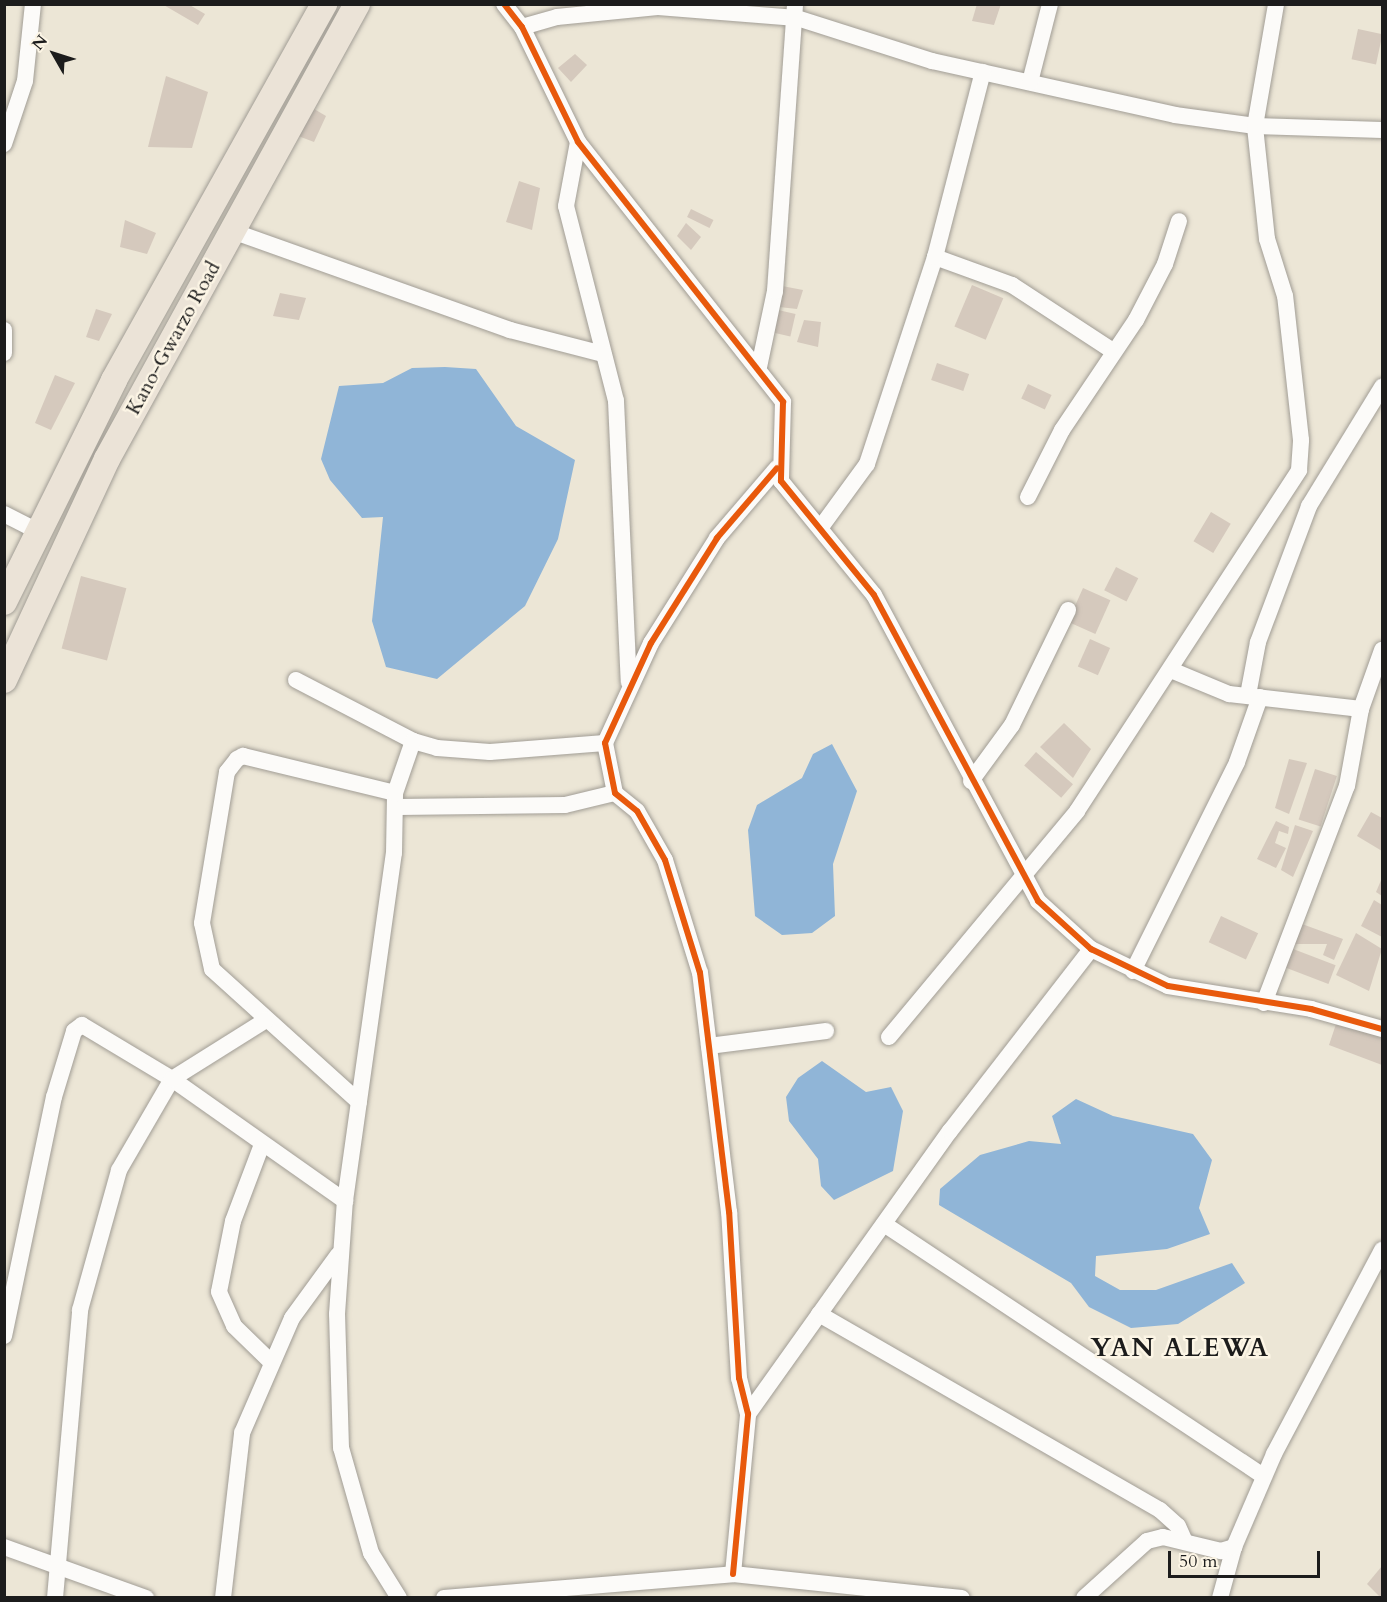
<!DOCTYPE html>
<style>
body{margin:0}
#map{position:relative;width:1387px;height:1602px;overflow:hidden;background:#ece6d6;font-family:Cardo,serif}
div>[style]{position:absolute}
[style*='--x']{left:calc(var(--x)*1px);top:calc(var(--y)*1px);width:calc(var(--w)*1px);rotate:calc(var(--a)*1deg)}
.water>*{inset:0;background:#90b5d7}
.building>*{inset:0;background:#d5c9bd;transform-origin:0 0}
.roads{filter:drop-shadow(0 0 2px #a19d95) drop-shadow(0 0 2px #a19d95)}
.street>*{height:16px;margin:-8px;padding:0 8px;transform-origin:8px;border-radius:8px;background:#fcfbf9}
.primary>*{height:26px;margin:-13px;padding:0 13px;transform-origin:13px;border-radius:13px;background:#ebe3d7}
.cycleway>*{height:6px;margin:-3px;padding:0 3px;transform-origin:3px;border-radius:3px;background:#e8590c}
span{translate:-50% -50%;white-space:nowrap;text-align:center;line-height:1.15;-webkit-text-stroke:5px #fcf5e5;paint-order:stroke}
.street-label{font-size:20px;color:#1c1c1c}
.district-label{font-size:26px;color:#1c1c1c;font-weight:700;letter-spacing:1.5px}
.frame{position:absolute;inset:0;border:6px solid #1c1c1c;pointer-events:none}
.north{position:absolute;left:24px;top:24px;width:60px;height:60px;-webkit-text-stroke:4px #fcf5e5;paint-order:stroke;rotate:309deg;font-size:16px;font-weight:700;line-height:24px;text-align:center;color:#1c1c1c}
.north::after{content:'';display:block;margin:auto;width:21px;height:27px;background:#1c1c1c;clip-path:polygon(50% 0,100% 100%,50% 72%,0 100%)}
.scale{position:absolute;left:1168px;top:1551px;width:152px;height:27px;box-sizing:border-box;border:3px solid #1c1c1c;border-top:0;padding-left:8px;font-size:18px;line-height:21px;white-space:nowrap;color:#1c1c1c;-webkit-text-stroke:4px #fcf5e5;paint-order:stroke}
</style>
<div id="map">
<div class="water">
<i style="clip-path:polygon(445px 367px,476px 369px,516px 426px,575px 460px,558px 539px,525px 606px,437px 679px,386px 667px,372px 621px,383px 517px,362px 518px,330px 480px,321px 459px,339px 386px,383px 383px,412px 368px)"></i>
<i style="clip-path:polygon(832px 744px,857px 791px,833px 864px,835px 916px,812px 933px,782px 935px,755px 916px,748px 830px,757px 805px,802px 778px,813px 754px)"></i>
<i style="clip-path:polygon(822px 1061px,866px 1092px,891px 1087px,903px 1111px,893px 1171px,834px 1200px,821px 1186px,818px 1159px,789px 1121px,786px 1097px,798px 1078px)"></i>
<i style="clip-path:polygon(1076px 1099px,1113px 1116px,1193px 1134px,1212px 1160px,1199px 1208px,1210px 1234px,1167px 1249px,1096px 1256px,1095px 1276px,1120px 1290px,1156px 1290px,1232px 1263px,1245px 1283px,1178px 1324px,1131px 1328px,1089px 1307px,1071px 1283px,939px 1205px,940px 1189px,980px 1155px,1029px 1141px,1061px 1144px,1052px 1116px)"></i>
</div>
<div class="building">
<i style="clip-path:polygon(162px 4px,188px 4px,205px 14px,198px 25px)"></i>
<i style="clip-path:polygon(977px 4px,1001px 4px,994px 25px,972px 21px)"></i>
<i style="left:1358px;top:29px;width:25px;height:31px;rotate:12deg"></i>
<i style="clip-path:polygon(575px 54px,587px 65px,571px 82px,558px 68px)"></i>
<i style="clip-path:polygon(166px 76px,208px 92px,192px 148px,148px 147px)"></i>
<i style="clip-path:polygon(309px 106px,326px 116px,314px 142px,293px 134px)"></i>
<i style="clip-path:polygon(519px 181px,540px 188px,532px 230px,506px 222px)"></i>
<i style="left:691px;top:209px;width:25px;height:9px;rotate:26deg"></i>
<i style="clip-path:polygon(125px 220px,156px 233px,147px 254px,120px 247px)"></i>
<i style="clip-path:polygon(686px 223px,701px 237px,691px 250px,677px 236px)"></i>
<i style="left:972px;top:285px;width:34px;height:45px;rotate:23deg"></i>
<i style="clip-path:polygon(782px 286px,803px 290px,797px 309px,779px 307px)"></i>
<i style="clip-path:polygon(280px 293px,306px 298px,299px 320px,273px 316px)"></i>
<i style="clip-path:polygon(96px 309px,112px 314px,99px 341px,86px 337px)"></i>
<i style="left:778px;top:310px;width:18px;height:23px;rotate:13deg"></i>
<i style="clip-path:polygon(804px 320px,821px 322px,818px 347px,797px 342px)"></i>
<i style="left:937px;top:363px;width:34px;height:18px;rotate:19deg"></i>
<i style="clip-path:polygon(55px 375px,75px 383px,51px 430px,35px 423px)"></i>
<i style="left:1028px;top:384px;width:26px;height:16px;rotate:25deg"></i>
<i style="left:1211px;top:512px;width:23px;height:34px;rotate:31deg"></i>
<i style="left:1116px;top:567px;width:25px;height:26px;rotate:27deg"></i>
<i style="left:81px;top:576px;width:47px;height:75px;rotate:15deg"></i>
<i style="left:1083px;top:588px;width:30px;height:37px;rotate:24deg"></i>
<i style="left:1090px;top:639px;width:22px;height:30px;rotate:24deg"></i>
<i style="clip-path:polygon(1064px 723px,1091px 749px,1073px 778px,1040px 747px)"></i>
<i style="left:1036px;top:752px;width:49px;height:18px;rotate:41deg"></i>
<i style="clip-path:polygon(1289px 759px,1307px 763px,1289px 814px,1275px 808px)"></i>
<i style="left:1315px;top:769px;width:23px;height:53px;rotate:18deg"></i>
<i style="clip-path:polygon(1371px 812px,1382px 818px,1382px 851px,1357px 836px)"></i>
<i style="clip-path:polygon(1276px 821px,1289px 827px,1288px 834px,1279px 831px,1275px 843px,1286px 848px,1276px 868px,1257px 859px)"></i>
<i style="clip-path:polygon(1295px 825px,1313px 831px,1293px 877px,1281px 870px)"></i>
<i style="clip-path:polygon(1382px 878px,1382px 896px,1376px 892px)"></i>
<i style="clip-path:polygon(1374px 900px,1382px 905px,1382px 937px,1361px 926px)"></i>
<i style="left:1221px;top:916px;width:41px;height:29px;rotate:25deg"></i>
<i style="clip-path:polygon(1302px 924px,1343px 939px,1334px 960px,1323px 955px,1327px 944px,1294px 944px)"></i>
<i style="clip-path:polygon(1356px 933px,1382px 949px,1369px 991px,1336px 975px)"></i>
<i style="left:1288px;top:947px;width:51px;height:20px;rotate:21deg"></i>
<i style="clip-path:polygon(1337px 1021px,1382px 1037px,1382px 1065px,1329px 1045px)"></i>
<i style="clip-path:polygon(1382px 1566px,1382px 1598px,1381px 1598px,1367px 1584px)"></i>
</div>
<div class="roads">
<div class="street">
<i style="--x:504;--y:4;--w:29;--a:52"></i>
<i style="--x:522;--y:27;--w:128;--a:64"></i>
<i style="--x:578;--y:142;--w:331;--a:51.7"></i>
<i style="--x:783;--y:402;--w:79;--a:91.5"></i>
<i style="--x:781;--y:481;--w:147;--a:50.8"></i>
<i style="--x:874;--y:595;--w:347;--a:61.8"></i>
<i style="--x:1038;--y:901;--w:72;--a:42.2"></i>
<i style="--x:1091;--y:949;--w:85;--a:25.7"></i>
<i style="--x:1168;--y:986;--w:145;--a:9.1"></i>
<i style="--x:1311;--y:1009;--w:74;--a:15.7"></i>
<i style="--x:522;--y:27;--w:36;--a:-16"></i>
<i style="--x:557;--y:17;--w:101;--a:-5.7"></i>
<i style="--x:658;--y:7;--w:139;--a:4.5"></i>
<i style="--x:797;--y:18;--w:142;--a:17.7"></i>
<i style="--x:932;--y:61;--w:249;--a:12.5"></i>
<i style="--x:1175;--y:115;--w:81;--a:7.8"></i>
<i style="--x:1255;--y:126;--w:127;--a:1.8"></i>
<i style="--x:1030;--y:82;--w:81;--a:-75.6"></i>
<i style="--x:578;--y:142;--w:65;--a:100.6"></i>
<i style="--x:566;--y:206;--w:201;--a:75.6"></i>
<i style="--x:616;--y:401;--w:281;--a:87.4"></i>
<i style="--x:4;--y:144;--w:66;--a:-71.6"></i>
<i style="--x:25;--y:81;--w:77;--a:-84.1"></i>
<i style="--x:232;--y:231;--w:295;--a:19.6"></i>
<i style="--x:510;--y:330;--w:96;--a:14.5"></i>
<i style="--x:935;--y:257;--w:82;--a:20"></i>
<i style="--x:1012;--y:285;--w:121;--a:33.2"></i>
<i style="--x:4;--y:330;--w:23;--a:90"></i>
<i style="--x:759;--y:367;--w:78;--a:-78.1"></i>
<i style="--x:775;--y:291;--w:288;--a:-86"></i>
<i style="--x:1028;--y:497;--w:75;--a:-63.1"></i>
<i style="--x:1062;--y:430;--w:133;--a:-56.1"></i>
<i style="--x:1136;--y:320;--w:63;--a:-62.6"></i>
<i style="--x:1165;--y:264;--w:45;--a:-72"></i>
<i style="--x:4;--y:514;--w:38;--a:27"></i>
<i style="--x:821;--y:527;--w:78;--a:-53.9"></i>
<i style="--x:867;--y:464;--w:218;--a:-71.8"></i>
<i style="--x:935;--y:257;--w:191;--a:-75.5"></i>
<i style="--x:1171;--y:670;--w:63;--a:22.5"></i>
<i style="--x:1229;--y:694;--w:133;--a:6.5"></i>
<i style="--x:296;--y:680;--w:132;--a:27.5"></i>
<i style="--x:413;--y:741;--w:25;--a:16"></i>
<i style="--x:437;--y:748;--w:53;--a:4.3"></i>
<i style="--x:490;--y:752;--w:115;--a:-4.5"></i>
<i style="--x:1248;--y:695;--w:54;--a:-79.3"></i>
<i style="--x:1258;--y:642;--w:145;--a:-69.4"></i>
<i style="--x:1309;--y:506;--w:140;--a:-58.5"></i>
<i style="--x:971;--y:781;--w:69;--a:-53.8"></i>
<i style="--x:1012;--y:725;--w:128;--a:-64"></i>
<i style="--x:398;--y:807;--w:167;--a:-0.7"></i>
<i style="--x:565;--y:805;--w:51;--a:-13.5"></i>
<i style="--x:1133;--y:971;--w:233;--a:-63.5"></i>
<i style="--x:1237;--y:762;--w:69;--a:-70.5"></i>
<i style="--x:1264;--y:1003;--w:232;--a:-69.1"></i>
<i style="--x:1347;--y:786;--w:78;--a:-79.7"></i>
<i style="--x:1361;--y:709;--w:63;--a:-70.4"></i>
<i style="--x:889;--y:1037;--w:294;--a:-50.2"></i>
<i style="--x:1077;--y:811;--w:407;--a:-56.9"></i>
<i style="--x:1299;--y:470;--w:30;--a:-86"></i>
<i style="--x:1301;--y:440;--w:145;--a:-96.3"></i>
<i style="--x:1285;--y:296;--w:60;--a:-107.5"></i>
<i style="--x:1267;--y:239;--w:114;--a:-96.1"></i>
<i style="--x:1255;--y:126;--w:124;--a:-80.2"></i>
<i style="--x:709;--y:1046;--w:118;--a:-7.3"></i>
<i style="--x:359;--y:1102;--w:198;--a:-137.9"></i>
<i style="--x:212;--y:969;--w:47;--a:-102.3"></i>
<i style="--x:202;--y:923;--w:153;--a:-80.6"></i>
<i style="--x:227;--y:772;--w:16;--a:-52"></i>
<i style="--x:237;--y:759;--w:7;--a:-27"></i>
<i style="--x:243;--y:756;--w:156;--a:13.7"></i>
<i style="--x:261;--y:1147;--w:79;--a:110.7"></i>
<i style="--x:233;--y:1221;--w:72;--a:101.2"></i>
<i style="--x:219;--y:1292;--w:37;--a:66"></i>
<i style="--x:234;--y:1326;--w:52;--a:44.2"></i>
<i style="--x:884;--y:1224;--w:455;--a:33.6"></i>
<i style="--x:819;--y:1314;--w:393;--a:29.9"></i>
<i style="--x:1160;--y:1510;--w:24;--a:42"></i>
<i style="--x:1178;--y:1526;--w:17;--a:66"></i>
<i style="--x:4;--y:1336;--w:244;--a:-78.2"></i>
<i style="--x:54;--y:1097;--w:69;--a:-73.1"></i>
<i style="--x:74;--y:1031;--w:10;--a:-37"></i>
<i style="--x:82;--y:1025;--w:105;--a:31"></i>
<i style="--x:172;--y:1079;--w:212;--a:35.2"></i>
<i style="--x:748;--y:1414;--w:348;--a:-54.5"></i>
<i style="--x:950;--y:1131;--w:230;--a:-52.2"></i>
<i style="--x:4;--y:1547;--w:151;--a:19.8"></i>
<i style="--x:733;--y:1574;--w:161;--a:-84.6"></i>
<i style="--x:748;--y:1414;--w:37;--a:-104"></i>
<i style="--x:739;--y:1378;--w:166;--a:-93.4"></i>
<i style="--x:729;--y:1212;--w:241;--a:-96.9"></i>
<i style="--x:700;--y:973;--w:118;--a:-107.2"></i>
<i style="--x:665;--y:860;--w:56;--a:-119.7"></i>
<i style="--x:637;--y:811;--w:28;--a:-141"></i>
<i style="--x:615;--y:793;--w:51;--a:-101.3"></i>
<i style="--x:605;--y:743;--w:110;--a:-65.3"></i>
<i style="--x:651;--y:643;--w:124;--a:-57.8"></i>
<i style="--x:717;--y:538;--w:92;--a:-49.4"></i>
<i style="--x:55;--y:1598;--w:289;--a:-85"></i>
<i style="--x:80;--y:1310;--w:145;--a:-74.4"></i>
<i style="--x:119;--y:1170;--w:105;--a:-59.8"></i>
<i style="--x:172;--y:1079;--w:111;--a:-32.1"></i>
<i style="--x:223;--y:1598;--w:166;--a:-83.4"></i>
<i style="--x:242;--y:1433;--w:125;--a:-66.5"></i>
<i style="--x:292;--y:1318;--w:78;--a:-53.9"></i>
<i style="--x:399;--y:1598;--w:53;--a:-121.9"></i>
<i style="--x:371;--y:1553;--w:109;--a:-105.9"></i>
<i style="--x:341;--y:1448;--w:134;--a:-91.7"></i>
<i style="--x:337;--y:1314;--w:113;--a:-86"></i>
<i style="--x:345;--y:1201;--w:351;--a:-82"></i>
<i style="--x:394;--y:853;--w:60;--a:-89"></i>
<i style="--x:395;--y:793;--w:55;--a:-70.9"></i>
<i style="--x:444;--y:1598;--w:290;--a:-4.7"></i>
<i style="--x:733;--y:1574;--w:230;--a:6"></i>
<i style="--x:1084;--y:1598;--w:85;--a:-42.1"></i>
<i style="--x:1147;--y:1541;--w:16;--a:-14"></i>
<i style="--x:1163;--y:1537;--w:60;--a:13.6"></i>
<i style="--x:1221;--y:1551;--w:14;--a:-17"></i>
<i style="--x:1220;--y:1598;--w:53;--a:-74.6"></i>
<i style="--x:1234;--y:1547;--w:101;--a:-66.7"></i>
<i style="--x:1274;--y:1454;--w:231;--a:-62.1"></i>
</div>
<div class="primary">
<i style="--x:4;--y:602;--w:248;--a:-63.6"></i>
<i style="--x:114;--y:380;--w:431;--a:-60.8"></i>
<i style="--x:4;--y:680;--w:244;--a:-65"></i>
<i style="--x:107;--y:459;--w:519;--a:-61.21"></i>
</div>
</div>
<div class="cycleway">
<i style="--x:504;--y:4;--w:29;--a:52"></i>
<i style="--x:522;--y:27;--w:128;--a:64"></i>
<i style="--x:578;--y:142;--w:331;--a:51.7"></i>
<i style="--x:783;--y:402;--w:79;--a:91.5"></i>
<i style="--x:781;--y:481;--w:147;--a:50.8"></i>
<i style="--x:874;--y:595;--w:347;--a:61.8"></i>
<i style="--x:1038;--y:901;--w:72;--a:42.2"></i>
<i style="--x:1091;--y:949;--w:85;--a:25.7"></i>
<i style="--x:1168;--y:986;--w:145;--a:9.1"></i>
<i style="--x:1311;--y:1009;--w:74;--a:15.7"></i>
<i style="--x:733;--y:1574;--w:161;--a:-84.6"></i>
<i style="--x:748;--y:1414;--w:37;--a:-104"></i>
<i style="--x:739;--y:1378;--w:166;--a:-93.4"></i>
<i style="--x:729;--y:1212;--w:241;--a:-96.9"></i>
<i style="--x:700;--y:973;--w:118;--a:-107.2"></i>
<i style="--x:665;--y:860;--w:56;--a:-119.7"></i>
<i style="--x:637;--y:811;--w:28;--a:-141"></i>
<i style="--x:615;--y:793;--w:51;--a:-101.3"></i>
<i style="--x:605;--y:743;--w:110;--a:-65.3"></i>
<i style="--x:651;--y:643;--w:124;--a:-57.8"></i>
<i style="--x:717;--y:538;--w:92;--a:-49.4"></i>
</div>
<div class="street-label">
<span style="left:173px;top:338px;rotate:-61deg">Kano-Gwarzo Road</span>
</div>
<div class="district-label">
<span style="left:1180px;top:1348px">YAN ALEWA</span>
</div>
<div class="frame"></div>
<div class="north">N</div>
<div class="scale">50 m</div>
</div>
